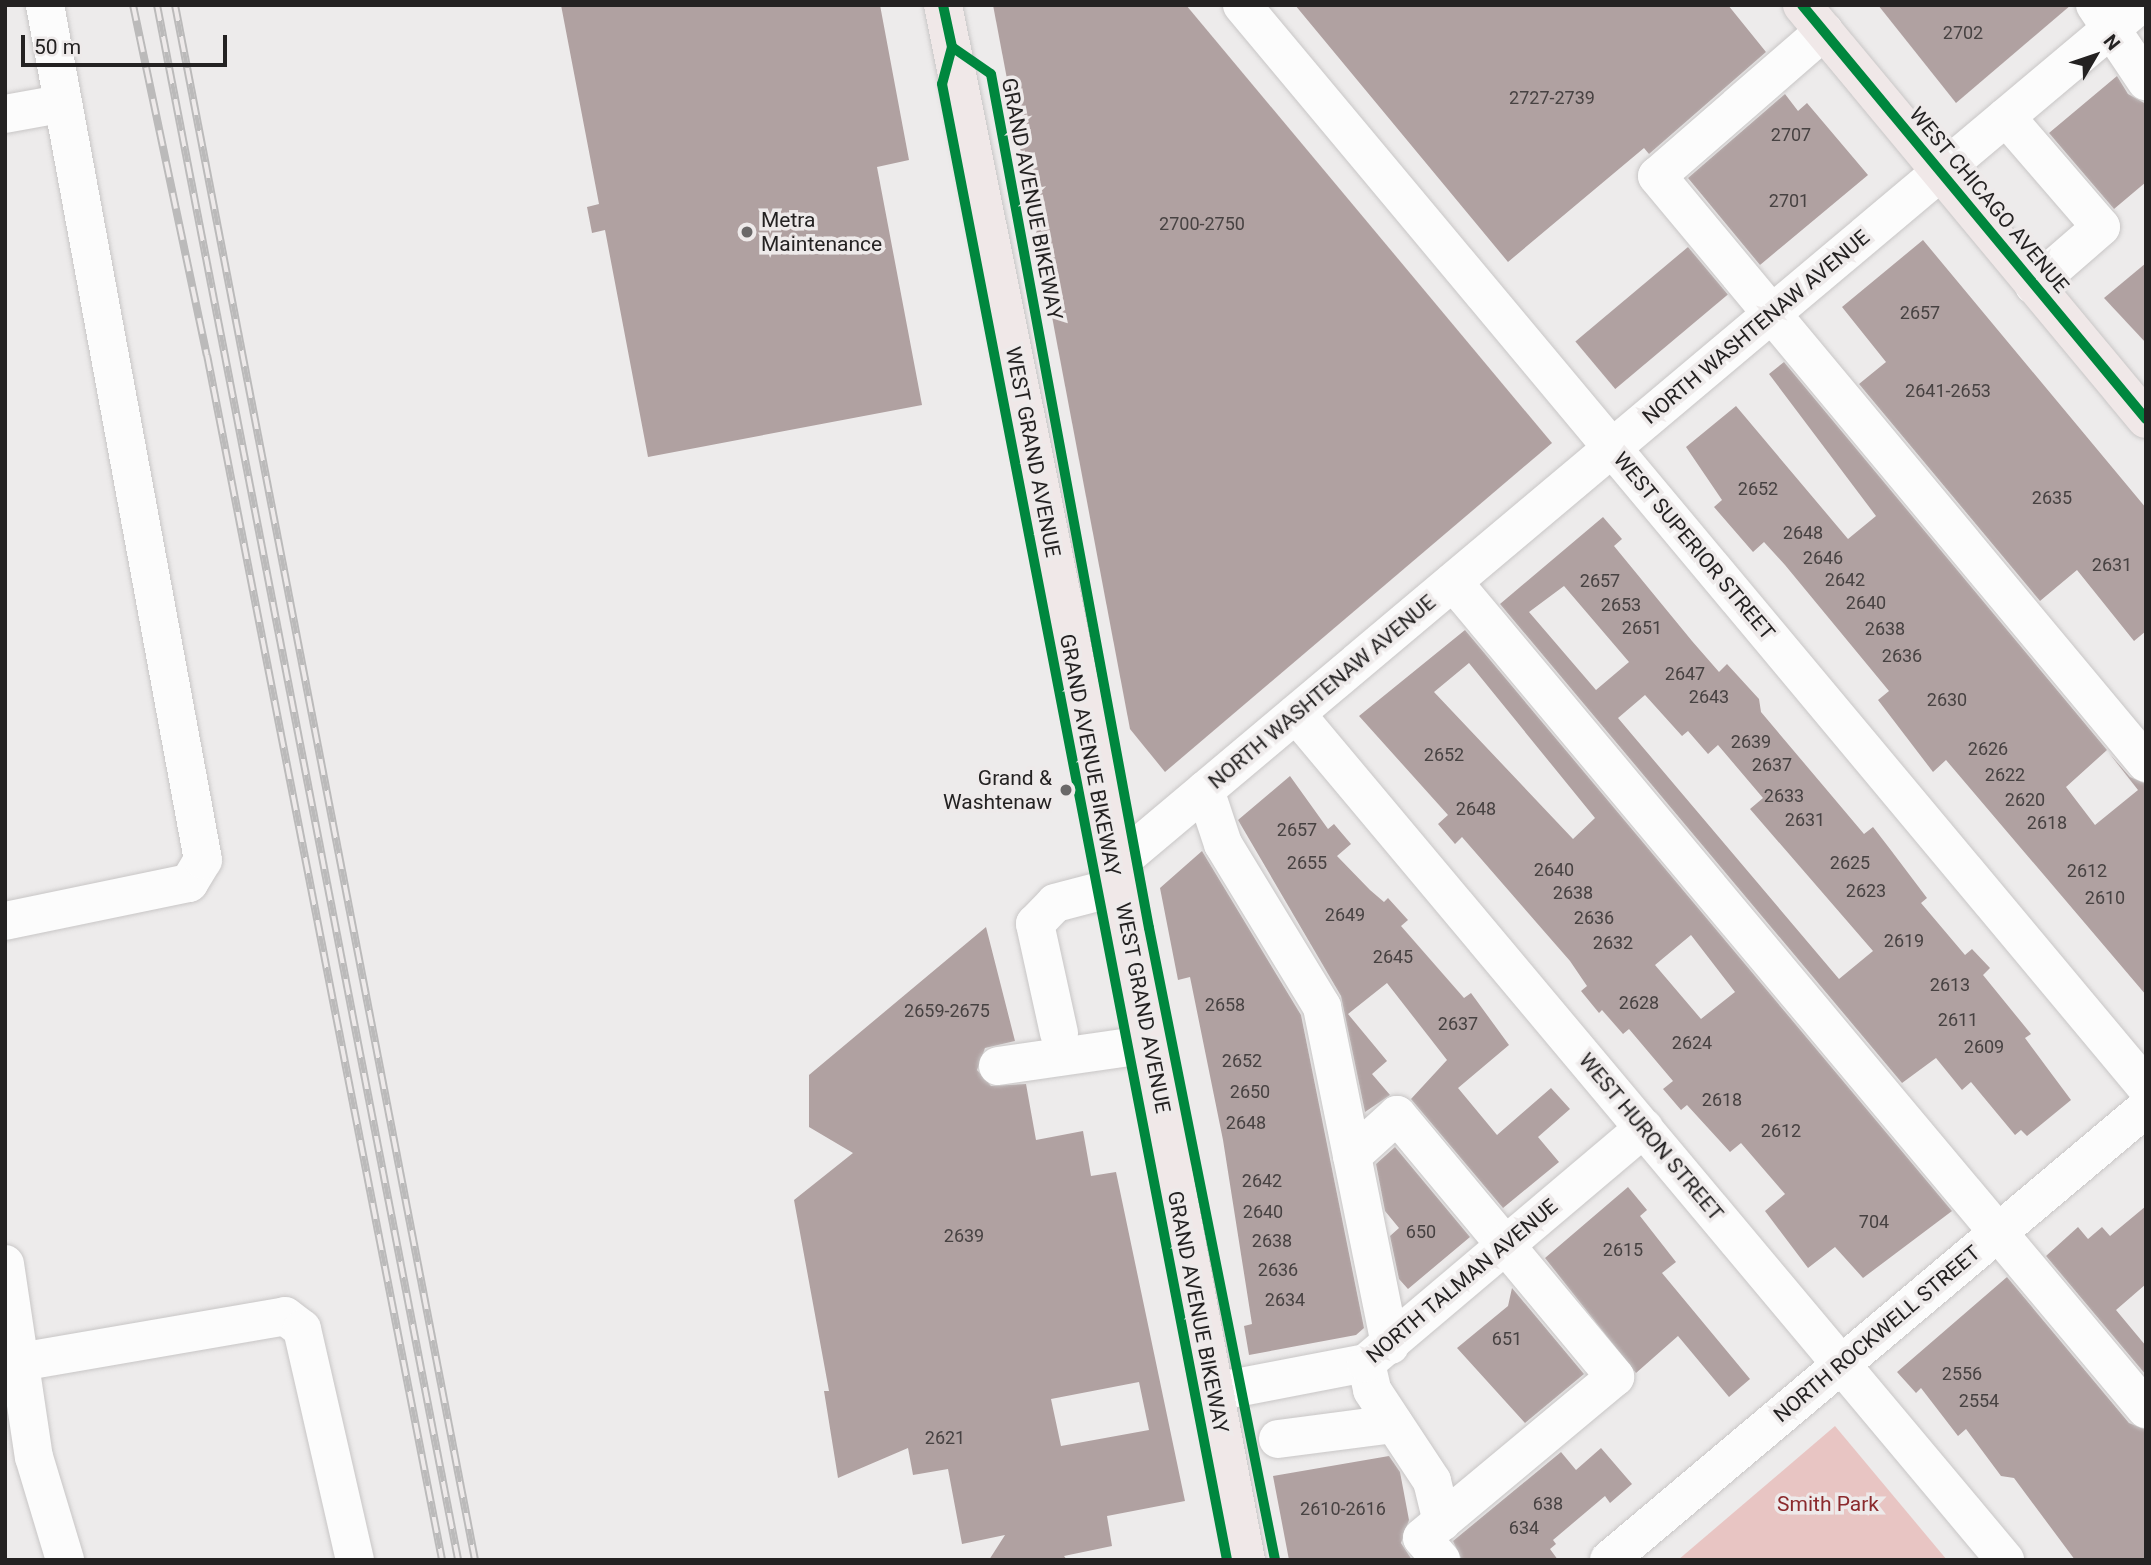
<!DOCTYPE html>
<style>
body{margin:0}
#map{position:relative;width:2151px;height:1565px;overflow:hidden;background:#edebeb;font-family:Roboto,sans-serif}
div>[style]{position:absolute}
[style*='--x']{left:calc(var(--x)*1px);top:calc(var(--y)*1px);width:calc(var(--w)*1px);rotate:calc(var(--a)*1deg)}
.green>*{inset:0;background:#e8c5c3}
.building>*{inset:0;background:#b0a1a1;transform-origin:0 0}
.roads{filter:drop-shadow(0 0 2px #c8c6c6) drop-shadow(0 0 2px #c8c6c6)}
.minor>*{height:38px;margin:-19px;padding:0 19px;transform-origin:19px;border-radius:19px;background:#fcfcfc}
.major>*{height:38px;margin:-19px;padding:0 19px;transform-origin:19px;border-radius:19px;background:#f0e8e8}
.rail>*{height:8px;margin-top:-4px;transform-origin:0;background:repeating-linear-gradient(90deg,#eeeaea 0 16px,#bbbaba 0 32px);box-sizing:border-box;border-block:2px solid #bbbaba}
.cycleway>*{height:10px;margin:-5px;padding:0 5px;transform-origin:5px;border-radius:5px;background:#00873e}
.dots>*{width:19px;height:19px;translate:-50% -50%;box-sizing:border-box;border:4px solid #eeeaea;border-radius:50%}
span{translate:-50% -50%;white-space:nowrap;text-align:center;line-height:1.15;-webkit-text-stroke:7px #eeeaea;paint-order:stroke}
.number-label{font-size:18px;color:#474242}
.number-label span{-webkit-text-stroke-width:0}
.street-label{font-size:21px;color:#242222}
.poi-label{font-size:21px;color:#242222}
.left{translate:0 -50%;text-align:left}
.right{translate:-100% -50%;text-align:right}
.park-label{font-size:21px;color:#8b2a2d}
.frame{position:absolute;inset:0;border:7px solid #242222;pointer-events:none}
.north{position:absolute;left:2060px;top:21px;width:70px;height:70px;-webkit-text-stroke:5px #eeeaea;paint-order:stroke;rotate:51deg;font-size:19px;font-weight:700;line-height:28px;text-align:center;color:#242222}
.north::after{content:'';display:block;margin:auto;width:24px;height:32px;background:#242222;clip-path:polygon(50% 0,100% 100%,50% 72%,0 100%)}
.scale{position:absolute;left:21px;top:35px;width:206px;height:32px;box-sizing:border-box;border:4px solid #242222;border-top:0;padding-left:9px;font-size:21px;line-height:24px;white-space:nowrap;color:#242222;-webkit-text-stroke:5px #eeeaea;paint-order:stroke}
</style>
<div id="map">
<div class="green">
<i style="clip-path:polygon(1835px 1426px,1947px 1560px,1678px 1560px)"></i>
</div>
<div class="building">
<i style="clip-path:polygon(561px 5px,880px 5px,909px 160px,877px 167px,922px 405px,648px 457px,605px 230px,592px 233px,587px 207px,599px 204px)"></i>
<i style="clip-path:polygon(993px 5px,1186px 5px,1552px 443px,1165px 772px,1130px 729px)"></i>
<i style="clip-path:polygon(1295px 5px,1728px 5px,1766px 52px,1649px 154px,1644px 148px,1508px 262px)"></i>
<i style="clip-path:polygon(1878px 5px,2071px 5px,1956px 103px)"></i>
<i style="clip-path:polygon(2117px 76px,2128px 94px,2146px 104px,2146px 182px,2114px 209px,2049px 133px)"></i>
<i style="clip-path:polygon(1785px 94px,1798px 111px,1807px 103px,1868px 175px,1760px 265px,1688px 178px)"></i>
<i style="clip-path:polygon(1923px 240px,2146px 508px,2146px 631px,2134px 641px,2077px 570px,2040px 601px,1859px 384px,1886px 362px,1842px 307px)"></i>
<i style="left:1688px;top:247px;width:62px;height:147px;rotate:50deg"></i>
<i style="clip-path:polygon(2146px 263px,2146px 343px,2104px 298px)"></i>
<i style="clip-path:polygon(1784px 362px,2107px 750px,2066px 787px,2095px 825px,2138px 790px,2109px 753px,2130px 777px,2146px 784px,2146px 995px,1946px 760px,1933px 772px,1878px 700px,1889px 691px,1785px 565px,1764px 542px,1753px 552px,1714px 507px,1722px 500px,1686px 447px,1736px 406px,1848px 539px,1876px 516px,1769px 374px)"></i>
<i style="clip-path:polygon(evenodd,1603px 517px,1622px 539px,1614px 546px,1692px 641px,1719px 672px,1727px 664px,1759px 699px,1761px 712px,1864px 834px,1873px 827px,1890px 849px,1927px 898px,1921px 903px,1965px 955px,1972px 949px,1990px 968px,1983px 975px,2031px 1034px,2025px 1038px,2071px 1100px,2027px 1136px,2021px 1130px,2015px 1135px,1971px 1082px,1962px 1090px,1936px 1058px,1902px 1083px,1500px 604px,1603px 517px,1564px 586px,1629px 662px,1596px 690px,1529px 612px,1564px 586px,1603px 517px,1645px 695px,1682px 736px,1688px 731px,1708px 754px,1718px 745px,1763px 798px,1750px 809px,1873px 951px,1839px 979px,1618px 718px,1645px 695px)"></i>
<i style="clip-path:polygon(evenodd,1465px 630px,1952px 1211px,1863px 1278px,1835px 1247px,1808px 1268px,1765px 1211px,1785px 1194px,1741px 1143px,1730px 1152px,1687px 1105px,1681px 1110px,1663px 1089px,1673px 1081px,1629px 1029px,1623px 1034px,1602px 1010px,1599px 1013px,1581px 991px,1587px 986px,1570px 961px,1462px 837px,1455px 844px,1438px 824px,1448px 815px,1359px 716px,1465px 630px,1469px 663px,1595px 818px,1573px 839px,1434px 692px,1469px 663px,1465px 630px,1691px 935px,1735px 992px,1701px 1019px,1655px 965px,1691px 935px)"></i>
<i style="clip-path:polygon(1290px 776px,1328px 829px,1334px 824px,1351px 844px,1337px 856px,1370px 890px,1384px 902px,1388px 898px,1408px 920px,1401px 926px,1464px 998px,1471px 993px,1509px 1045px,1458px 1088px,1497px 1135px,1551px 1088px,1570px 1109px,1538px 1137px,1559px 1162px,1503px 1208px,1411px 1099px,1447px 1060px,1387px 983px,1348px 1014px,1387px 1061px,1372px 1074px,1390px 1095px,1365px 1112px,1341px 996px,1238px 820px)"></i>
<i style="clip-path:polygon(1202px 851px,1301px 1015px,1364px 1328px,1356px 1335px,1249px 1355px,1244px 1326px,1252px 1324px,1223px 1140px,1190px 977px,1178px 980px,1160px 888px)"></i>
<i style="clip-path:polygon(evenodd,986px 927px,1015px 1041px,985px 1048px,977px 1070px,991px 1086px,1026px 1084px,1036px 1140px,1083px 1131px,1091px 1176px,1116px 1172px,1185px 1501px,1107px 1516px,1112px 1546px,1064px 1556px,1067px 1560px,989px 1560px,1005px 1535px,962px 1544px,948px 1469px,913px 1475px,908px 1448px,838px 1478px,824px 1391px,829px 1391px,794px 1200px,853px 1153px,809px 1127px,809px 1075px,986px 927px,1139px 1382px,1149px 1430px,1061px 1446px,1051px 1399px,1139px 1382px)"></i>
<i style="clip-path:polygon(1395px 1147px,1470px 1237px,1408px 1289px,1399px 1279px,1390px 1236px,1399px 1228px,1385px 1211px,1376px 1164px)"></i>
<i style="clip-path:polygon(1628px 1187px,1647px 1210px,1640px 1216px,1676px 1262px,1662px 1273px,1750px 1379px,1729px 1397px,1678px 1336px,1636px 1373px,1545px 1258px)"></i>
<i style="clip-path:polygon(2146px 1206px,2146px 1284px,2116px 1310px,2146px 1346px,2146px 1375px,2046px 1256px,2078px 1227px,2088px 1239px,2102px 1227px,2110px 1236px)"></i>
<i style="clip-path:polygon(2007px 1277px,2129px 1423px,2146px 1430px,2146px 1560px,2075px 1560px,2014px 1478px,2001px 1476px,1966px 1429px,1958px 1436px,1921px 1388px,1916px 1393px,1897px 1372px)"></i>
<i style="clip-path:polygon(1512px 1288px,1584px 1374px,1525px 1423px,1457px 1348px,1508px 1306px)"></i>
<i style="clip-path:polygon(1601px 1448px,1632px 1484px,1610px 1503px,1605px 1496px,1553px 1540px,1556px 1544px,1550px 1549px,1558px 1560px,1462px 1560px,1453px 1541px,1561px 1452px,1576px 1470px)"></i>
<i style="clip-path:polygon(1389px 1456px,1400px 1472px,1409px 1520px,1401px 1543px,1412px 1560px,1289px 1560px,1273px 1476px)"></i>
</div>
<div class="roads">
<div class="minor">
<i style="--x:1242;--y:5;--w:1410;--a:50.12"></i>
<i style="--x:2095;--y:5;--w:92;--a:56.1"></i>
<i style="--x:1824;--y:31;--w:221;--a:139"></i>
<i style="--x:1657;--y:176;--w:764;--a:50.2"></i>
<i style="--x:5;--y:114;--w:56;--a:-10.3"></i>
<i style="--x:2006;--y:117;--w:145;--a:49.2"></i>
<i style="--x:2101;--y:227;--w:89;--a:139.1"></i>
<i style="--x:1453;--y:582;--w:1079;--a:50.04"></i>
<i style="--x:1296;--y:714;--w:1104;--a:50.03"></i>
<i style="--x:1205;--y:790;--w:57;--a:71.6"></i>
<i style="--x:1223;--y:844;--w:191;--a:58.7"></i>
<i style="--x:1322;--y:1007;--w:345;--a:78.6"></i>
<i style="--x:1116;--y:865;--w:1336;--a:-40.05"></i>
<i style="--x:5;--y:921;--w:188;--a:-11.7"></i>
<i style="--x:189;--y:883;--w:27;--a:-59"></i>
<i style="--x:203;--y:860;--w:869;--a:-100.47"></i>
<i style="--x:1059;--y:1033;--w:112;--a:-102.4"></i>
<i style="--x:1035;--y:924;--w:29;--a:-46"></i>
<i style="--x:1055;--y:903;--w:67;--a:-14.7"></i>
<i style="--x:998;--y:1066;--w:154;--a:-8.2"></i>
<i style="--x:1352;--y:1156;--w:61;--a:-42.3"></i>
<i style="--x:1397;--y:1115;--w:341;--a:50.2"></i>
<i style="--x:1615;--y:1377;--w:251;--a:140.2"></i>
<i style="--x:1422;--y:1538;--w:29;--a:49"></i>
<i style="--x:5;--y:1264;--w:195;--a:81.5"></i>
<i style="--x:34;--y:1457;--w:108;--a:73.2"></i>
<i style="--x:20;--y:1362;--w:269;--a:-9.8"></i>
<i style="--x:285;--y:1316;--w:21;--a:37"></i>
<i style="--x:302;--y:1329;--w:237;--a:77.1"></i>
<i style="--x:1366;--y:1363;--w:28;--a:77"></i>
<i style="--x:1372;--y:1390;--w:109;--a:56.6"></i>
<i style="--x:1432;--y:1481;--w:42;--a:76.3"></i>
<i style="--x:1215;--y:1392;--w:154;--a:-10.9"></i>
<i style="--x:1366;--y:1363;--w:364;--a:-40.2"></i>
<i style="--x:1278;--y:1439;--w:117;--a:-7.4"></i>
<i style="--x:1609;--y:1560;--w:702;--a:-40.09"></i>
</div>
<div class="major">
<i style="--x:943;--y:5;--w:877;--a:78.63"></i>
<i style="--x:1116;--y:865;--w:707;--a:79.41"></i>
<i style="--x:1802;--y:5;--w:538;--a:50.28"></i>
</div>
</div>
<div class="rail">
<i style="--x:133;--y:5;--w:358;--a:78.1"></i>
<i style="--x:207;--y:355;--w:1228;--a:78.96"></i>
<i style="--x:157;--y:5;--w:1584;--a:79.04"></i>
<i style="--x:175;--y:5;--w:1584;--a:79.08"></i>
</div>
<div class="cycleway">
<i style="--x:943;--y:5;--w:43;--a:77.9"></i>
<i style="--x:952;--y:47;--w:38;--a:105"></i>
<i style="--x:942;--y:84;--w:1503;--a:79.07"></i>
<i style="--x:1802;--y:5;--w:538;--a:50.28"></i>
<i style="--x:952;--y:47;--w:47;--a:34.7"></i>
<i style="--x:991;--y:74;--w:868;--a:79.52"></i>
<i style="--x:1149;--y:928;--w:644;--a:78.72"></i>
</div>
<div class="dots">
<i style="left:747px;top:232px;background:#6a6868"></i>
<i style="left:1066px;top:790px;background:#6a6868"></i>
</div>
<div class="number-label">
<span style="left:1963px;top:33px">2702</span>
<span style="left:1552px;top:98px">2727-2739</span>
<span style="left:1791px;top:135px">2707</span>
<span style="left:1789px;top:201px">2701</span>
<span style="left:1202px;top:224px">2700-2750</span>
<span style="left:1920px;top:313px">2657</span>
<span style="left:1948px;top:391px">2641-2653</span>
<span style="left:1758px;top:489px">2652</span>
<span style="left:2052px;top:498px">2635</span>
<span style="left:1803px;top:533px">2648</span>
<span style="left:1823px;top:558px">2646</span>
<span style="left:2112px;top:565px">2631</span>
<span style="left:1845px;top:580px">2642</span>
<span style="left:1600px;top:581px">2657</span>
<span style="left:1866px;top:603px">2640</span>
<span style="left:1621px;top:605px">2653</span>
<span style="left:1642px;top:628px">2651</span>
<span style="left:1885px;top:629px">2638</span>
<span style="left:1902px;top:656px">2636</span>
<span style="left:1685px;top:674px">2647</span>
<span style="left:1709px;top:697px">2643</span>
<span style="left:1947px;top:700px">2630</span>
<span style="left:1751px;top:742px">2639</span>
<span style="left:1988px;top:749px">2626</span>
<span style="left:1444px;top:755px">2652</span>
<span style="left:1772px;top:765px">2637</span>
<span style="left:2005px;top:775px">2622</span>
<span style="left:1784px;top:796px">2633</span>
<span style="left:2025px;top:800px">2620</span>
<span style="left:1476px;top:809px">2648</span>
<span style="left:1805px;top:820px">2631</span>
<span style="left:2047px;top:823px">2618</span>
<span style="left:1297px;top:830px">2657</span>
<span style="left:1307px;top:863px">2655</span>
<span style="left:1850px;top:863px">2625</span>
<span style="left:1554px;top:870px">2640</span>
<span style="left:2087px;top:871px">2612</span>
<span style="left:1866px;top:891px">2623</span>
<span style="left:1573px;top:893px">2638</span>
<span style="left:2105px;top:898px">2610</span>
<span style="left:1345px;top:915px">2649</span>
<span style="left:1594px;top:918px">2636</span>
<span style="left:1904px;top:941px">2619</span>
<span style="left:1613px;top:943px">2632</span>
<span style="left:1393px;top:957px">2645</span>
<span style="left:1950px;top:985px">2613</span>
<span style="left:1639px;top:1003px">2628</span>
<span style="left:1225px;top:1005px">2658</span>
<span style="left:947px;top:1011px">2659-2675</span>
<span style="left:1958px;top:1020px">2611</span>
<span style="left:1458px;top:1024px">2637</span>
<span style="left:1692px;top:1043px">2624</span>
<span style="left:1984px;top:1047px">2609</span>
<span style="left:1242px;top:1061px">2652</span>
<span style="left:1250px;top:1092px">2650</span>
<span style="left:1722px;top:1100px">2618</span>
<span style="left:1246px;top:1123px">2648</span>
<span style="left:1781px;top:1131px">2612</span>
<span style="left:1262px;top:1181px">2642</span>
<span style="left:1263px;top:1212px">2640</span>
<span style="left:1874px;top:1222px">704</span>
<span style="left:1421px;top:1232px">650</span>
<span style="left:964px;top:1236px">2639</span>
<span style="left:1272px;top:1241px">2638</span>
<span style="left:1623px;top:1250px">2615</span>
<span style="left:1278px;top:1270px">2636</span>
<span style="left:1285px;top:1300px">2634</span>
<span style="left:1507px;top:1339px">651</span>
<span style="left:1962px;top:1374px">2556</span>
<span style="left:1979px;top:1401px">2554</span>
<span style="left:945px;top:1438px">2621</span>
<span style="left:1548px;top:1504px">638</span>
<span style="left:1343px;top:1509px">2610-2616</span>
<span style="left:1524px;top:1528px">634</span>
</div>
<div class="street-label">
<span style="left:1032px;top:199px;rotate:79deg">GRAND AVENUE BIKEWAY</span>
<span style="left:1989px;top:200px;rotate:50deg">WEST CHICAGO AVENUE</span>
<span style="left:1756px;top:327px;rotate:-40deg">NORTH WASHTENAW AVENUE</span>
<span style="left:1033px;top:452px;rotate:79deg">WEST GRAND AVENUE</span>
<span style="left:1694px;top:546px;rotate:50deg">WEST SUPERIOR STREET</span>
<span style="left:1322px;top:692px;rotate:-40deg">NORTH WASHTENAW AVENUE</span>
<span style="left:1090px;top:755px;rotate:79deg">GRAND AVENUE BIKEWAY</span>
<span style="left:1143px;top:1008px;rotate:79deg">WEST GRAND AVENUE</span>
<span style="left:1651px;top:1137px;rotate:50deg">WEST HURON STREET</span>
<span style="left:1462px;top:1281px;rotate:-40deg">NORTH TALMAN AVENUE</span>
<span style="left:1198px;top:1312px;rotate:79deg">GRAND AVENUE BIKEWAY</span>
<span style="left:1877px;top:1334px;rotate:-40deg">NORTH ROCKWELL STREET</span>
</div>
<div class="poi-label">
<span class="left" style="left:761px;top:232px">Metra<br>Maintenance</span>
<span class="right" style="left:1052px;top:790px">Grand &amp;<br>Washtenaw</span>
</div>
<div class="park-label">
<span style="left:1828px;top:1504px">Smith Park</span>
</div>
<div class="frame"></div>
<div class="north">N</div>
<div class="scale">50 m</div>
</div>
